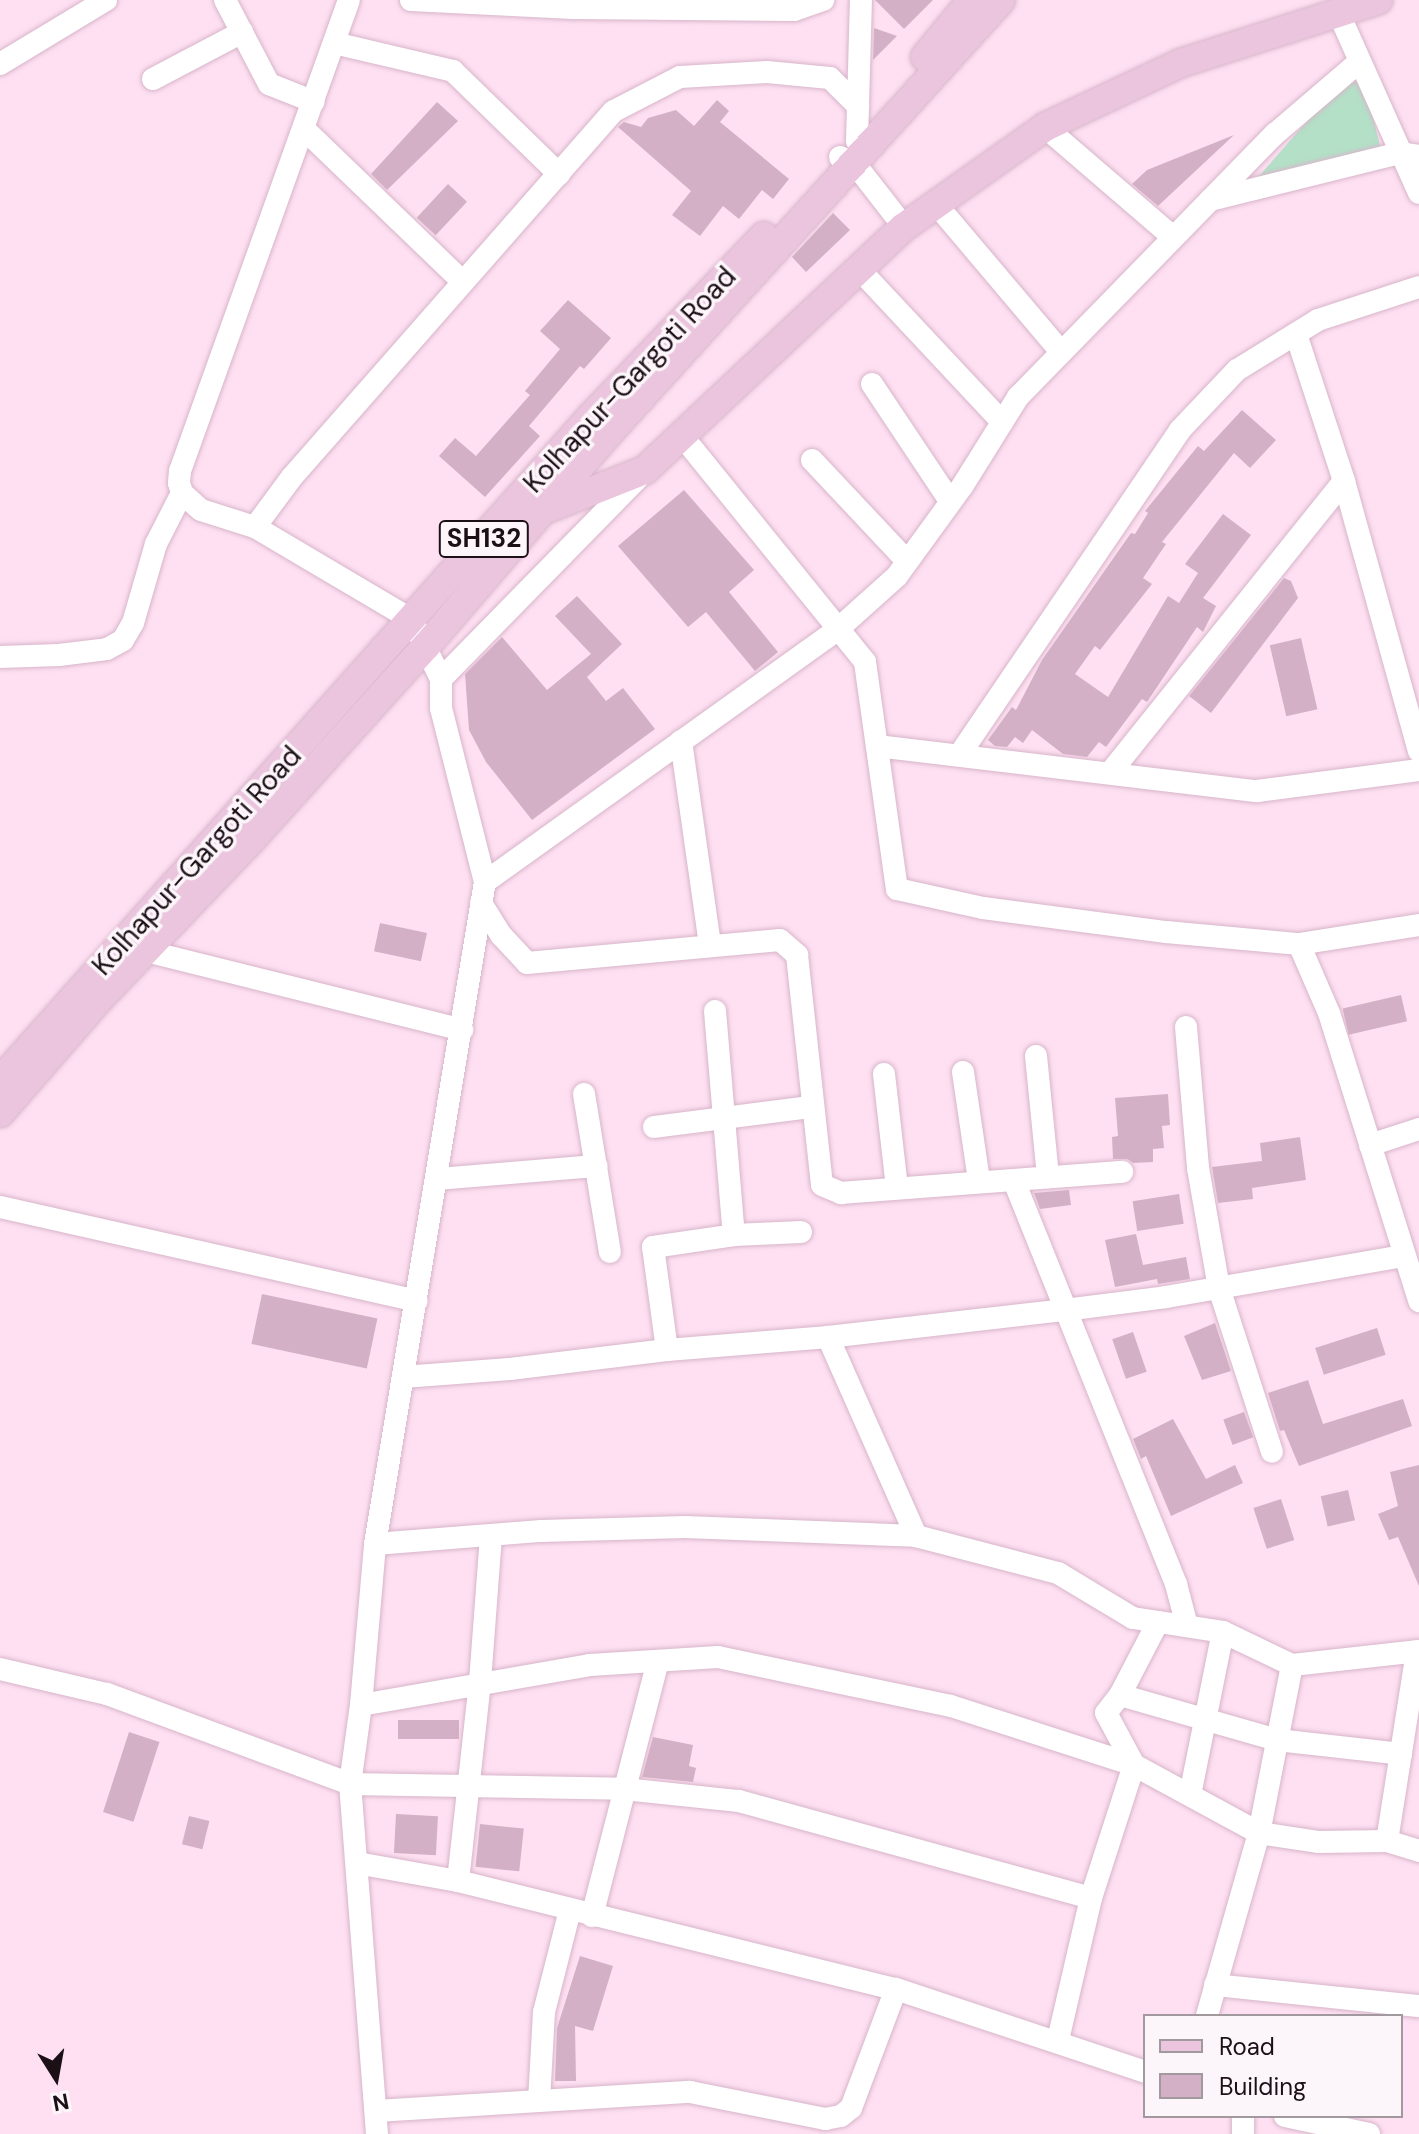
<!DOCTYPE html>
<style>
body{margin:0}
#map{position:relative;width:1419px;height:2134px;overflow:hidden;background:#fee0f2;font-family:"DM Sans",sans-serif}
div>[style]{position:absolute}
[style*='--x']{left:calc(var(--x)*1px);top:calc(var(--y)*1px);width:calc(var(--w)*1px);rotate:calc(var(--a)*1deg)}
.green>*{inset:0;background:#b3e0c7}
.building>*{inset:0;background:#d3b0c5;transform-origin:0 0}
.roads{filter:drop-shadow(0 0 2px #d8b5ca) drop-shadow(0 0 2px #d8b5ca)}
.minor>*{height:22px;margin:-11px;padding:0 11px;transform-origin:11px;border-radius:11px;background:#fff}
.major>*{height:28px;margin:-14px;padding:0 14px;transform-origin:14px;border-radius:14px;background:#ebc4dd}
span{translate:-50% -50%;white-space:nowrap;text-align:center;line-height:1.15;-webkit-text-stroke:7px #fcf5f9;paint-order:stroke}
.shield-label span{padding:2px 6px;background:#fcf5f9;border:2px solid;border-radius:6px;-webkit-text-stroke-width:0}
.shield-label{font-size:26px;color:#1c1017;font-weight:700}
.street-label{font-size:28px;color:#1c1017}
.legend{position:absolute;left:1143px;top:2014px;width:260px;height:104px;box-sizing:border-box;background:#fcf5f9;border:2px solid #a2999f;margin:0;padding:10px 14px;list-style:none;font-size:24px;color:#1c1017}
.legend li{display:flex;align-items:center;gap:16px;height:40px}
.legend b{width:40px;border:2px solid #a2999f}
.north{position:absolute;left:16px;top:2038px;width:80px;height:80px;-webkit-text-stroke:6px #fcf5f9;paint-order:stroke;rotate:169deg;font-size:22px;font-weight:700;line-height:32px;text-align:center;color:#1c1017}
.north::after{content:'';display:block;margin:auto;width:28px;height:36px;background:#1c1017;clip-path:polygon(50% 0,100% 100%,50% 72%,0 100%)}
</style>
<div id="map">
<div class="green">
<i style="clip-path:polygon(1359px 62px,1383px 157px,1246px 191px)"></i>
</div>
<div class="building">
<i style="clip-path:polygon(875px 0,933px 0,904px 29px)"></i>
<i style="clip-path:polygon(874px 28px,897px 36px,873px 60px)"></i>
<i style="clip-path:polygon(717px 100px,729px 111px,720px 122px,789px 179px,773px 199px,762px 190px,739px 219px,723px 206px,700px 236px,672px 215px,691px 191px,618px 127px,624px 122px,641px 127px,648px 118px,676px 110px,694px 126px)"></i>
<i style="clip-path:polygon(437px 102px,458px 121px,387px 190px,371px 174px)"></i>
<i style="clip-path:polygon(1234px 135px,1158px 206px,1132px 184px,1147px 170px)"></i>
<i style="left:448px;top:184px;width:26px;height:46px;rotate:43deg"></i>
<i style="clip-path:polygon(833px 213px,850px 230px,806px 272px,792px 257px)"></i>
<i style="clip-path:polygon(568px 300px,611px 338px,584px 369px,580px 366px,529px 426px,540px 436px,485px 497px,439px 456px,455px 438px,476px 456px,530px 395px,525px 391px,560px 349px,540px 331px)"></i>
<i style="clip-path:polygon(1242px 410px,1276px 440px,1250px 468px,1234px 453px,1162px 542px,1166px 544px,1143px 578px,1152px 584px,1100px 650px,1095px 646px,1075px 674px,1108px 697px,1168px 596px,1179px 603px,1198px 573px,1185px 564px,1223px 514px,1251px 535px,1203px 598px,1216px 606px,1203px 632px,1197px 627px,1147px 702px,1142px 699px,1106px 747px,1099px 742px,1087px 757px,1063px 754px,1032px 730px,1023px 743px,1015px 737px,1007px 747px,995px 746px,988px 740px,1012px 707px,1016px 710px,1042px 660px,1131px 533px,1135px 534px,1148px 513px,1145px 511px,1198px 446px,1204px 451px)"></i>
<i style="clip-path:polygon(684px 490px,754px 570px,729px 592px,778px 652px,755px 671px,706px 612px,688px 627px,618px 546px)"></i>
<i style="clip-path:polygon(1284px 578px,1291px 581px,1298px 598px,1211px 713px,1189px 696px)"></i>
<i style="clip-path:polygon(577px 596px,622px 644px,587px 677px,606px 701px,623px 688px,655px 729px,532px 820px,486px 762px,469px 730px,465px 674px,502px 637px,547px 690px,591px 654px,555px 616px)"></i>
<i style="left:1301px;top:638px;width:73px;height:32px;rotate:77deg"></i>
<i style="left:380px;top:923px;width:48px;height:29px;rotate:12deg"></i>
<i style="left:1401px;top:995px;width:27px;height:60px;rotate:77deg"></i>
<i style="clip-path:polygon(1168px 1094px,1170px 1125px,1162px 1126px,1164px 1148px,1153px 1149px,1153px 1162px,1133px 1163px,1127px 1159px,1113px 1159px,1112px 1137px,1118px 1136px,1115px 1098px)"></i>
<i style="clip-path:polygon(1300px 1137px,1306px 1180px,1252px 1188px,1253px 1199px,1218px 1203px,1212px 1167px,1262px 1161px,1260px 1143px)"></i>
<i style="clip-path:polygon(1069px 1190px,1071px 1205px,1040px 1209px,1034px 1193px)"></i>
<i style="left:1179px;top:1194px;width:30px;height:47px;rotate:81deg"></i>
<i style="clip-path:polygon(1136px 1234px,1143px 1265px,1186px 1257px,1190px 1279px,1158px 1284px,1157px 1279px,1115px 1287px,1105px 1240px)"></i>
<i style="left:262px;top:1294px;width:118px;height:51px;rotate:12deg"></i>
<i style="clip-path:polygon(1215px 1323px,1231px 1371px,1202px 1380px,1184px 1336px)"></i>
<i style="left:1377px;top:1328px;width:28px;height:65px;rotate:72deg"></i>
<i style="left:1133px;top:1332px;width:42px;height:22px;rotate:71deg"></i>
<i style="clip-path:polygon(1308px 1380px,1323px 1424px,1403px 1399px,1412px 1426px,1299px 1466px,1284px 1430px,1280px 1431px,1268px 1393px)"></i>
<i style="left:1244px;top:1412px;width:27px;height:22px;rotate:70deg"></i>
<i style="clip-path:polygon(1173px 1419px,1206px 1479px,1235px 1465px,1243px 1483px,1171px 1516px,1146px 1456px,1141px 1459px,1133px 1439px)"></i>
<i style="clip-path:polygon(1419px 1465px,1419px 1586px,1398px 1537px,1389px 1540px,1378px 1514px,1398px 1506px,1390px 1472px)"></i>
<i style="left:1348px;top:1490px;width:31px;height:28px;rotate:77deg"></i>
<i style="left:1281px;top:1499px;width:43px;height:29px;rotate:72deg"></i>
<i style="left:398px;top:1720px;width:61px;height:19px"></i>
<i style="left:129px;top:1732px;width:32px;height:84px;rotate:18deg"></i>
<i style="clip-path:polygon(653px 1737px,693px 1745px,689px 1766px,696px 1768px,693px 1782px,642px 1777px)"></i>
<i style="left:396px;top:1814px;width:42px;height:39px;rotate:3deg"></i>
<i style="left:189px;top:1816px;width:21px;height:29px;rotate:14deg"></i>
<i style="left:480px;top:1824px;width:44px;height:43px;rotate:6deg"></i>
<i style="clip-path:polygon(580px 1956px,613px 1966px,593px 2031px,575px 2026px,576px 2081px,555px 2081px,557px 2028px)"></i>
</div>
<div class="roads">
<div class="minor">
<i style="--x:225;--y:0;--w:95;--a:62.4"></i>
<i style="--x:269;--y:84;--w:48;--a:21.8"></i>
<i style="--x:349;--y:0;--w:500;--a:109.74"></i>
<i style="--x:180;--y:471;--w:12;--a:95"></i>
<i style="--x:179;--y:483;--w:10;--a:73"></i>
<i style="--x:182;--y:493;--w:25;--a:42"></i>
<i style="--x:201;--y:510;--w:57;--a:17.5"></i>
<i style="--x:255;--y:527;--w:182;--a:30.6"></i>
<i style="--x:412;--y:620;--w:66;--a:63.8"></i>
<i style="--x:411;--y:0;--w:162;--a:2.8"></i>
<i style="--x:573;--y:8;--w:221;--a:0.5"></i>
<i style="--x:794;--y:10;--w:31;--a:-19"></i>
<i style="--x:1339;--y:14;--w:196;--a:65.9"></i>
<i style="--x:334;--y:43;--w:122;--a:13.2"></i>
<i style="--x:453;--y:71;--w:148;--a:44.2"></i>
<i style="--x:0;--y:64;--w:124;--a:-31.1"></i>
<i style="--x:153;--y:79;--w:101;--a:-27.8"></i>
<i style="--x:1045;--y:127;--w:169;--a:40.7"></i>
<i style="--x:305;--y:130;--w:219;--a:43.9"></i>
<i style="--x:857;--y:141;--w:141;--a:-88.4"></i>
<i style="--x:840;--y:157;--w:17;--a:25"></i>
<i style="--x:855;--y:164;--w:80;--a:52.1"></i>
<i style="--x:1210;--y:200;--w:196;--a:-13.9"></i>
<i style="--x:1400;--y:153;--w:19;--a:9"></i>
<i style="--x:936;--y:204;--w:194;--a:49.8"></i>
<i style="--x:858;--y:268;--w:211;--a:46.9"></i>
<i style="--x:1296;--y:334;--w:155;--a:71.9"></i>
<i style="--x:1344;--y:481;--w:280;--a:74.5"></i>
<i style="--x:872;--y:384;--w:141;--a:56.3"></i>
<i style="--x:683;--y:437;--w:289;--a:51"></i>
<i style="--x:865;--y:662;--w:229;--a:82"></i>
<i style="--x:897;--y:889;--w:88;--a:12.5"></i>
<i style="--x:983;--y:908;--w:185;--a:7.5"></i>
<i style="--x:1166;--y:932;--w:134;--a:5.2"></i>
<i style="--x:1299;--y:944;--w:75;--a:66.5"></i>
<i style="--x:1329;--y:1013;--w:302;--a:72.6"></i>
<i style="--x:812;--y:460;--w:139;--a:46.8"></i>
<i style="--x:255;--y:527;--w:62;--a:-53.5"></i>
<i style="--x:292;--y:477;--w:487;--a:-48.7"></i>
<i style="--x:614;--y:111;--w:74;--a:-27.3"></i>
<i style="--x:680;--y:77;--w:87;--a:-3.3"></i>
<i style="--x:767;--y:72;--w:63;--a:5.4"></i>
<i style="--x:830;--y:78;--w:40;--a:45"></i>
<i style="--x:0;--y:657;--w:59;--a:-1.9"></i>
<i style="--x:59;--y:655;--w:48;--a:-7.1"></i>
<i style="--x:107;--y:649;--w:18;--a:-29"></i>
<i style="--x:123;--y:640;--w:20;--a:-60"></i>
<i style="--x:133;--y:623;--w:82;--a:-73.8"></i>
<i style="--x:156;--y:544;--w:57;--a:-63"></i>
<i style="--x:681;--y:741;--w:207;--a:81.9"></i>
<i style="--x:877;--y:746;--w:383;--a:6.8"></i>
<i style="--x:1257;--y:791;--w:163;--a:-7.4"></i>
<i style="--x:960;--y:754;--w:392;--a:-55.8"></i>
<i style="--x:1180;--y:430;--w:83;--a:-46.5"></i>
<i style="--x:1237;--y:370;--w:95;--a:-31.7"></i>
<i style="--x:1318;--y:320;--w:106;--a:-18.1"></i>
<i style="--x:1110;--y:773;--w:374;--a:-51.3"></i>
<i style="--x:485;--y:882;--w:434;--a:-35.6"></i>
<i style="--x:838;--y:629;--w:79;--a:-41.9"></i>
<i style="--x:897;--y:576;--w:112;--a:-54"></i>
<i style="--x:963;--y:485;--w:104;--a:-58"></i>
<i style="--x:1018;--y:397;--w:368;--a:-45.7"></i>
<i style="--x:1275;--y:134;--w:111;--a:-40.6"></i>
<i style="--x:481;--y:903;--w:38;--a:58"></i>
<i style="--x:501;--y:935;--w:38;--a:47"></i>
<i style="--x:527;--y:963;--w:254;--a:-5.2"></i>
<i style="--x:780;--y:940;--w:23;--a:41"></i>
<i style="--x:797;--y:955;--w:231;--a:83.8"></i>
<i style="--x:822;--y:1185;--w:21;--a:23"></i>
<i style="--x:841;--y:1193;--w:282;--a:-4.3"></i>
<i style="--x:1299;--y:944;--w:121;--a:-9"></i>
<i style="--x:146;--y:951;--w:326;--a:14"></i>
<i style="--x:715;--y:1011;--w:225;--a:85.2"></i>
<i style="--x:1186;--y:1027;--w:142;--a:85.1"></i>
<i style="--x:1198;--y:1168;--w:122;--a:80.1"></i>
<i style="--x:1219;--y:1288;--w:172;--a:72.1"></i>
<i style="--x:1036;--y:1056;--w:122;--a:84.3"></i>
<i style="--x:963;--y:1072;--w:110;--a:81.6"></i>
<i style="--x:884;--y:1074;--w:115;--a:83.5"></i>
<i style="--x:584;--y:1094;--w:160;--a:80.7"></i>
<i style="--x:654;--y:1127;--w:158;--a:-7.3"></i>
<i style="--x:1370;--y:1145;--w:52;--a:-18.1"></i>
<i style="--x:438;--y:1179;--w:159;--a:-4.7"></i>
<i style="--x:1014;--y:1181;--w:434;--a:68.1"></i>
<i style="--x:1176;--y:1584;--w:43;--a:75.3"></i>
<i style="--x:0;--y:1207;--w:427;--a:12.7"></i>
<i style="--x:828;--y:1337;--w:218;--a:66.1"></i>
<i style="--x:667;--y:1350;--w:104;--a:-97.7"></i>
<i style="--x:653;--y:1247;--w:82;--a:-8.4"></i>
<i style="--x:734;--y:1235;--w:67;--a:-2.6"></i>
<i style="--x:403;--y:1377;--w:107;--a:-4.3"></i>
<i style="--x:510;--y:1369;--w:158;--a:-6.9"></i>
<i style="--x:667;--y:1350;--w:162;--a:-4.6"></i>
<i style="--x:828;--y:1337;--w:239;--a:-6.5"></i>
<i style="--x:1065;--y:1310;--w:102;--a:-7.3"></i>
<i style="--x:1166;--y:1297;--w:242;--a:-9.8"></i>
<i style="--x:375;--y:1544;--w:167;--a:-4.5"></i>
<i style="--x:541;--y:1531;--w:144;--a:-1.6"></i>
<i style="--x:685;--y:1527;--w:231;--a:2.2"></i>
<i style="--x:916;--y:1536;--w:147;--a:14.6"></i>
<i style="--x:1058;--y:1573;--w:87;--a:31"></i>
<i style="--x:1133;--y:1618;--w:91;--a:8.8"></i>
<i style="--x:1223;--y:1632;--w:76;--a:25.6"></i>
<i style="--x:1292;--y:1665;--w:171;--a:101.1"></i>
<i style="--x:1259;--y:1833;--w:61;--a:8.5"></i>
<i style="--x:1319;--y:1842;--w:68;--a:-0.8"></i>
<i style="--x:1387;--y:1841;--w:34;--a:17"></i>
<i style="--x:1292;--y:1665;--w:128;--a:-6.3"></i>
<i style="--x:0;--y:1669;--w:110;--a:13.2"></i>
<i style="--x:107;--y:1694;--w:259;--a:20.3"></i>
<i style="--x:350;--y:1784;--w:274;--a:1"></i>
<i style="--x:624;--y:1789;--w:116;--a:6"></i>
<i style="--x:739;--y:1801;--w:365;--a:15.4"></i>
<i style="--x:1091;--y:1898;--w:146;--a:103.1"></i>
<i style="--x:1120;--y:1695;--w:163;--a:16"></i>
<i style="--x:1277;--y:1740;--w:125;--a:6.4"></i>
<i style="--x:361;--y:1705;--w:232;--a:-9.9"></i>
<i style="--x:590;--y:1665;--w:128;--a:-3.6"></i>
<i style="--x:718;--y:1657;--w:238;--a:11.9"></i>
<i style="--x:951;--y:1706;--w:192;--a:17.9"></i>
<i style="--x:1134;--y:1765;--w:142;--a:28.5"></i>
<i style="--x:1259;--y:1833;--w:190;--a:105.9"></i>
<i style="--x:1190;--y:1795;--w:166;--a:-78.6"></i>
<i style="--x:1387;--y:1841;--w:192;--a:-81"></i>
<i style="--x:357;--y:1863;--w:103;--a:10.1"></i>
<i style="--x:458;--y:1881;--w:451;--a:13.9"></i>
<i style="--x:896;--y:1989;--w:262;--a:18.4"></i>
<i style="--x:458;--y:1881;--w:200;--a:-83.7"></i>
<i style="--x:480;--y:1682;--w:147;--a:-85.7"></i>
<i style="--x:1091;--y:1898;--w:140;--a:-72.1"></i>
<i style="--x:1134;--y:1765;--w:59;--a:-118.3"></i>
<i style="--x:1106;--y:1713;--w:23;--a:-52"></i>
<i style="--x:1120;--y:1695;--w:82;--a:-62.5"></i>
<i style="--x:592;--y:1916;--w:263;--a:-75.5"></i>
<i style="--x:1215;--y:1985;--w:205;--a:5.9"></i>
<i style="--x:539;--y:2101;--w:89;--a:-86.8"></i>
<i style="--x:544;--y:2012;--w:105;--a:-75.7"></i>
<i style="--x:376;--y:2111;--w:315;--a:-3.5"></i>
<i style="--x:690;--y:2092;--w:138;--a:11.3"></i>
<i style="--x:825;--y:2119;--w:16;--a:-11"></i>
<i style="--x:841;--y:2116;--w:13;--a:-39"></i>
<i style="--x:851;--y:2108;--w:127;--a:-69.3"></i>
<i style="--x:1285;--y:2116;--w:86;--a:12.1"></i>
<i style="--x:377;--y:2134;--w:351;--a:-94.4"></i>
<i style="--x:350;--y:1784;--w:80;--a:-82.1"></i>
<i style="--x:361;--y:1705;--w:162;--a:-85"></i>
<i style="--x:375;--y:1544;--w:671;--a:-80.57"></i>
<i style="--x:485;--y:882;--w:179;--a:-104.2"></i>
<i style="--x:441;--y:708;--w:29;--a:-90"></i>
<i style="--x:441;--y:679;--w:287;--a:-45.6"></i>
<i style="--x:1243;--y:2134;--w:18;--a:-90"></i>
</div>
<div class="major">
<i style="--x:925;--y:57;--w:74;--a:-50.5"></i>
<i style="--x:549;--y:508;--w:103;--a:-21.6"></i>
<i style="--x:645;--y:470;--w:355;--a:-43.2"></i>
<i style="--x:904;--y:227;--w:173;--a:-35.3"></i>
<i style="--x:1045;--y:127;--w:150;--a:-25.2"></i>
<i style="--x:1181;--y:63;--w:207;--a:-17.7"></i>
<i style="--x:0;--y:1081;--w:886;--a:-48.34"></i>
<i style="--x:589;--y:419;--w:253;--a:-46.3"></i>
<i style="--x:0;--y:1113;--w:152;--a:-49"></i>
<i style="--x:100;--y:998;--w:221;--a:-46.3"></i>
<i style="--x:253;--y:838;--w:260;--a:-48"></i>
<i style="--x:427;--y:645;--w:275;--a:-49.4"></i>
<i style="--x:606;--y:436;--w:588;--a:-47.82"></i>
</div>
</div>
<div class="shield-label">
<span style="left:484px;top:539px">SH132</span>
</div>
<div class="street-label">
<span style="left:630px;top:380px;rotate:-47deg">Kolhapur-Gargoti Road</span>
<span style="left:197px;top:861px;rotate:-48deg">Kolhapur-Gargoti Road</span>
</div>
<ul class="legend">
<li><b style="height:10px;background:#ebc4dd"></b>Road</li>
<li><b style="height:22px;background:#d3b0c5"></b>Building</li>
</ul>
<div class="north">N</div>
</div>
